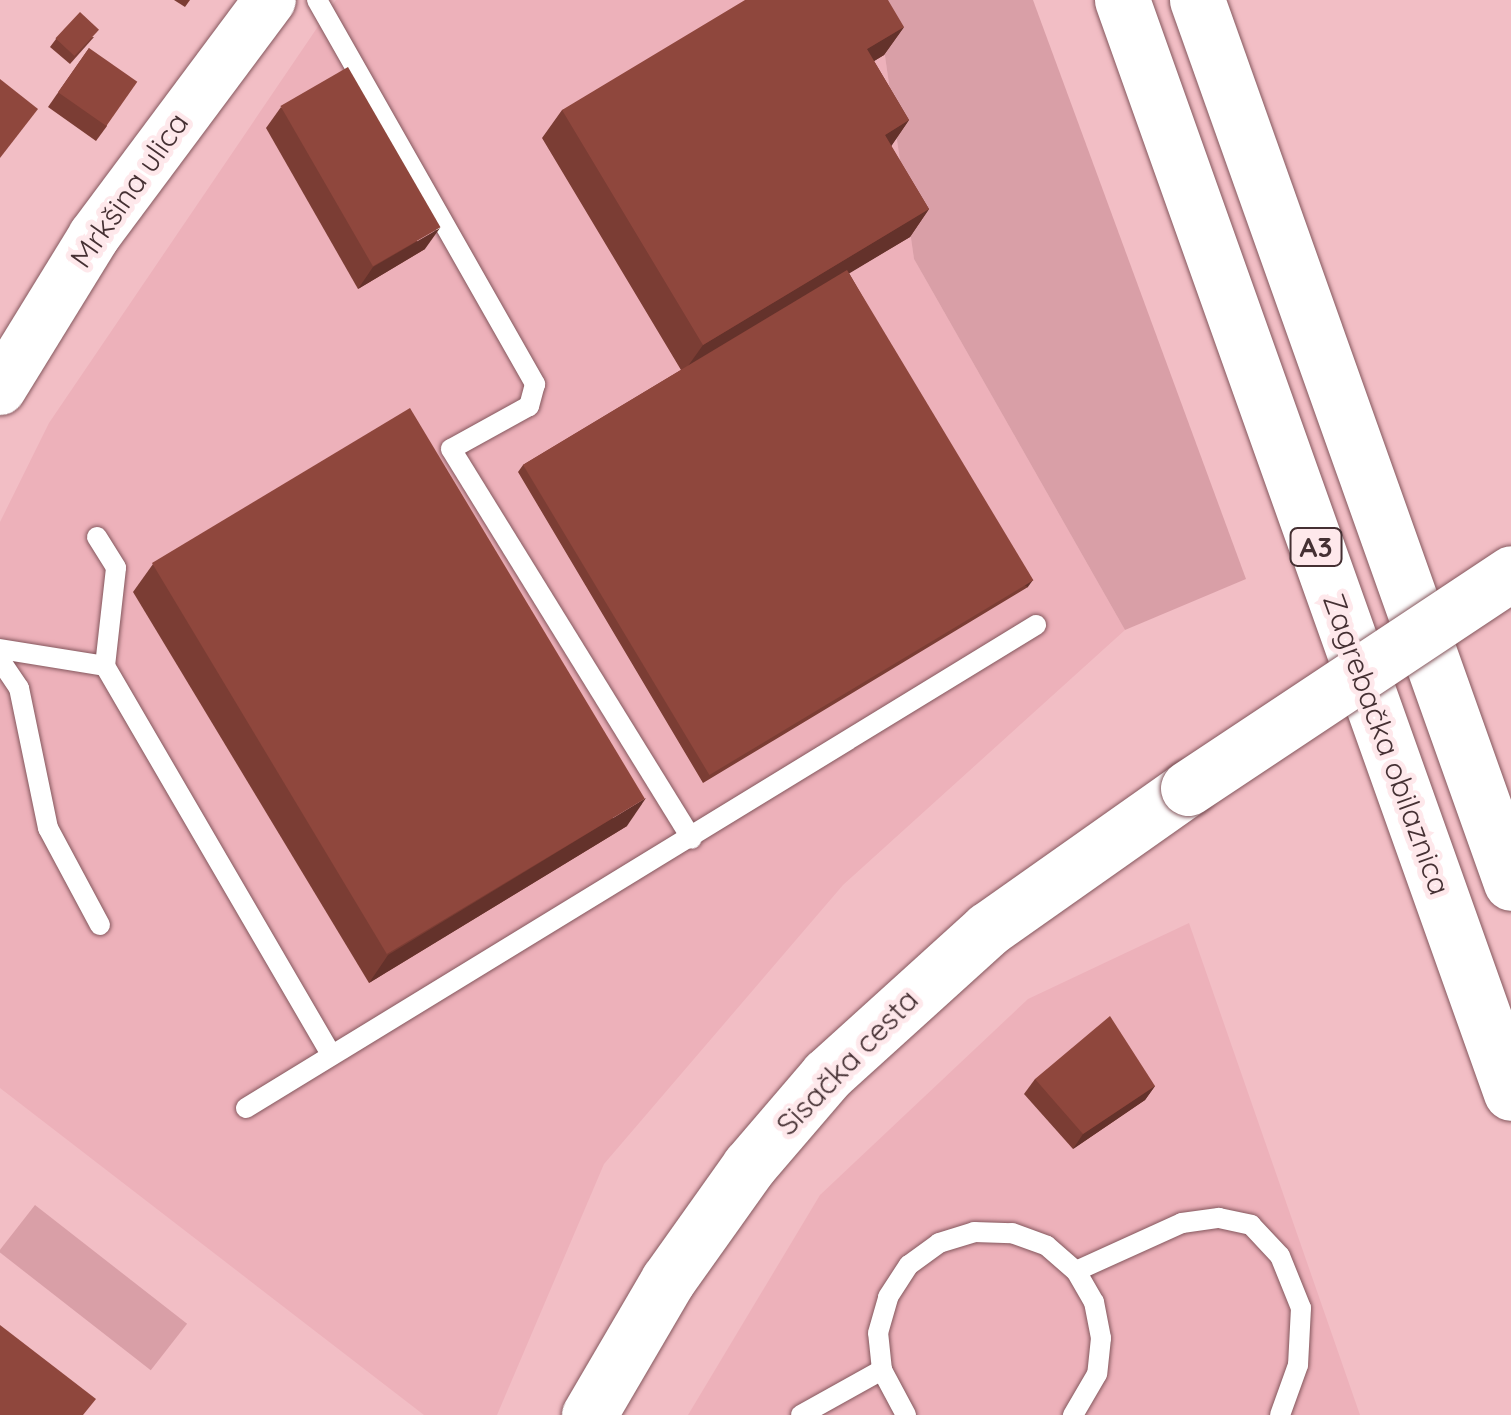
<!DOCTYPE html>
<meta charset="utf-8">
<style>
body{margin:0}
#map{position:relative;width:1511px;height:1415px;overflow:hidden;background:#f2bec5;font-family:Quicksand,sans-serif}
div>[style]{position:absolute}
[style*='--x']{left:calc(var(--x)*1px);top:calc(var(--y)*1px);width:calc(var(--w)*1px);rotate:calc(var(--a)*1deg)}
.built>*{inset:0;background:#edb1ba}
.green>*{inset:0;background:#d99fa7;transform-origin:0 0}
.roads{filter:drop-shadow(0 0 2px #84575d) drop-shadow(0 0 2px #84575d)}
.service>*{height:20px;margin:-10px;padding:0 10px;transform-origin:10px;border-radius:10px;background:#fff}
.tertiary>*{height:52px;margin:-26px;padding:0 26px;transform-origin:26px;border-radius:26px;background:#fff}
.secondary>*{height:55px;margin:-27.5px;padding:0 27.5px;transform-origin:27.5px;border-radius:27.5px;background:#fff}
.motorway>*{height:55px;margin:-27.5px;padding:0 27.5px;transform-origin:27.5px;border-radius:27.5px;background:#fff}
.bridges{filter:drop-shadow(0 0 2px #84575d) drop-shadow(0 0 2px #84575d)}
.secondary-bridge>*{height:55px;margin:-27.5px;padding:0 27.5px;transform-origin:27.5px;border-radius:27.5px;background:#fff}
.wall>*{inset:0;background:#7b3d34}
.shaded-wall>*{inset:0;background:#64322b;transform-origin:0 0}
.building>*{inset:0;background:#8f473d;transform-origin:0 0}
span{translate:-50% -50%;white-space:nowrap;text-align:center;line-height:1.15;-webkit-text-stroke:10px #fee8eb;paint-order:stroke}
.shield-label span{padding:2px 8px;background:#fee8eb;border:2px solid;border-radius:8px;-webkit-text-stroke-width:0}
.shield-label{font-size:28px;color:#453033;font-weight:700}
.street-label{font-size:30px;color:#453033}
</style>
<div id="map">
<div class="built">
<i style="clip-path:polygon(336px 0,877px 0,914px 259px,1125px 630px,843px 885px,604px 1164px,497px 1415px,424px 1415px,0 1088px,0 522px,49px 423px)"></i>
<i style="clip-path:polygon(1189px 923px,1360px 1415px,688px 1415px,820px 1195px,1028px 999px)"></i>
</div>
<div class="green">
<i style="clip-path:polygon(877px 0,1033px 0,1246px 579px,1125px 630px,914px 259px)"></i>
<i style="left:35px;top:1205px;width:193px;height:59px;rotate:38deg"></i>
</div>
<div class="roads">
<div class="service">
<i style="--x:317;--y:0;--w:442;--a:60.4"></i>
<i style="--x:535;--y:384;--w:23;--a:105"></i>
<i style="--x:529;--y:406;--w:89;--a:151.1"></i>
<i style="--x:451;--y:449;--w:458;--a:58.3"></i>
<i style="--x:97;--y:537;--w:36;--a:58"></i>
<i style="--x:116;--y:568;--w:99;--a:96.4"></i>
<i style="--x:0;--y:649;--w:106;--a:9.2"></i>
<i style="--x:105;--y:666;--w:449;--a:59.8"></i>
<i style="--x:0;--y:660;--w:34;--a:56"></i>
<i style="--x:19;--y:688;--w:143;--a:78.3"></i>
<i style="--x:48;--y:828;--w:110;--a:61.8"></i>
<i style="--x:246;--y:1108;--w:926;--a:-31.44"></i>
<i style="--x:1076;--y:1271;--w:116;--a:-24.4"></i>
<i style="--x:1182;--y:1223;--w:37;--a:-8"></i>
<i style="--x:1219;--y:1218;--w:33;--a:12"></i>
<i style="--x:1251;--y:1225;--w:42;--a:46.9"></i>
<i style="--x:1280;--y:1256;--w:56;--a:68"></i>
<i style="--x:1301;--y:1308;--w:57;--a:93"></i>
<i style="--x:1298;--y:1365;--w:53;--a:109.8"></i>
<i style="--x:801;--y:1415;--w:93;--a:-29.1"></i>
<i style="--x:906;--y:1415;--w:51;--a:-118.1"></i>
<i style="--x:882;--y:1370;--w:37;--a:-96"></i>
<i style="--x:878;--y:1333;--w:37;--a:-74"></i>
<i style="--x:888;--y:1297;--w:38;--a:-57"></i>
<i style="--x:909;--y:1265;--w:37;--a:-36"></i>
<i style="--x:939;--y:1243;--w:37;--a:-17"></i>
<i style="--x:974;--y:1232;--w:38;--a:2"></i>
<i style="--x:1012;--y:1233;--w:37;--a:20"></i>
<i style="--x:1047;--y:1246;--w:38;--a:41"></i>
<i style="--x:1076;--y:1271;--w:36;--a:60"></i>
<i style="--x:1094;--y:1302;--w:37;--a:79"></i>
<i style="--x:1101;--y:1338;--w:36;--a:96"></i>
<i style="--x:1097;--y:1374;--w:48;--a:120.3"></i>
</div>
<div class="tertiary">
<i style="--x:0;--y:389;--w:180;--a:-58.4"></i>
<i style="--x:94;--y:236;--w:294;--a:-53.3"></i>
</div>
<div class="secondary">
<i style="--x:589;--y:1415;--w:156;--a:-59.7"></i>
<i style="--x:668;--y:1280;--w:140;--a:-54.6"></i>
<i style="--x:749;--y:1166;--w:120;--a:-49.4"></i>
<i style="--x:827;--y:1075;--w:217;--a:-42.2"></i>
<i style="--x:988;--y:929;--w:245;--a:-35.2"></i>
</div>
<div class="motorway">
<i style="--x:1122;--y:0;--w:1160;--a:70.41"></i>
<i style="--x:1197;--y:0;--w:937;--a:70.42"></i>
</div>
</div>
<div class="bridges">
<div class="secondary-bridge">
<i style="--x:1188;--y:788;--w:388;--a:-33.6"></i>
</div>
</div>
<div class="wall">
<i style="clip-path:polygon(174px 0,190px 0,185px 7px)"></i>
<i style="clip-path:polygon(904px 27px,884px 55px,874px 61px,909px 120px,891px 146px,929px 209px,910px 237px,849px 273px,1028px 587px,703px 783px,518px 472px,523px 465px,681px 370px,542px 138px,562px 110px)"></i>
<i style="clip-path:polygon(94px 37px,70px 64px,50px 47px,56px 39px)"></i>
<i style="clip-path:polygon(89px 48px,107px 126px,96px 141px,48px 107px)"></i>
<i style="clip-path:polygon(281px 107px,425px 249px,358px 289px,266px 128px)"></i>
<i style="clip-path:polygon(153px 564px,627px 826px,369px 983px,133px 592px)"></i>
<i style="clip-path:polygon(1035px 1079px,1155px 1086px,1145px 1100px,1073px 1149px,1024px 1094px)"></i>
</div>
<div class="shaded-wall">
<i style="clip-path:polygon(904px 27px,884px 55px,848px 77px,867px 49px)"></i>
<i style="clip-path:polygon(909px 120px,890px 148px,885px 135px)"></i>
<i style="clip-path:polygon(929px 209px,910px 237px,683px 373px,703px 345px)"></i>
<i style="clip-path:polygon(440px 228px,425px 249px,358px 289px,373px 267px)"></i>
<i style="left:1033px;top:580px;width:9px;height:378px;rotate:126deg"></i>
<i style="clip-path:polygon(646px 798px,627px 826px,369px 983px,388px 955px)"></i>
<i style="clip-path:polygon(1155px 1086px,1145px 1100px,1073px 1149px,1083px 1134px)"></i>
</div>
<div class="building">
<i style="clip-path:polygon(745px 0,888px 0,904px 27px,867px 49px,909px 120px,885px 135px,929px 209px,703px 345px,562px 110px)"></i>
<i style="left:80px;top:12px;width:26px;height:36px;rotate:43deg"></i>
<i style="left:89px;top:48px;width:59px;height:54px;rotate:35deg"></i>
<i style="left:348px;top:67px;width:185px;height:78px;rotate:60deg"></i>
<i style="clip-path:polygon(0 79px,38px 109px,0 158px)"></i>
<i style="left:847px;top:270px;width:362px;height:378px;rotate:59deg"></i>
<i style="left:410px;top:408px;width:456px;height:301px;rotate:59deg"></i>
<i style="clip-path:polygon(1110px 1016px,1155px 1086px,1083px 1134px,1035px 1079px)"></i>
<i style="clip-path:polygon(0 1325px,96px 1399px,83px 1415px,0 1415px)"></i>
</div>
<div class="shield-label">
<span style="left:1316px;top:547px">A3</span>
</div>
<div class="street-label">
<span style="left:129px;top:190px;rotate:-55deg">Mrkšina ulica</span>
<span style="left:1387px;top:744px;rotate:70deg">Zagrebačka obilaznica</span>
<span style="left:847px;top:1062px;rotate:-46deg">Sisačka cesta</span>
</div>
</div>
